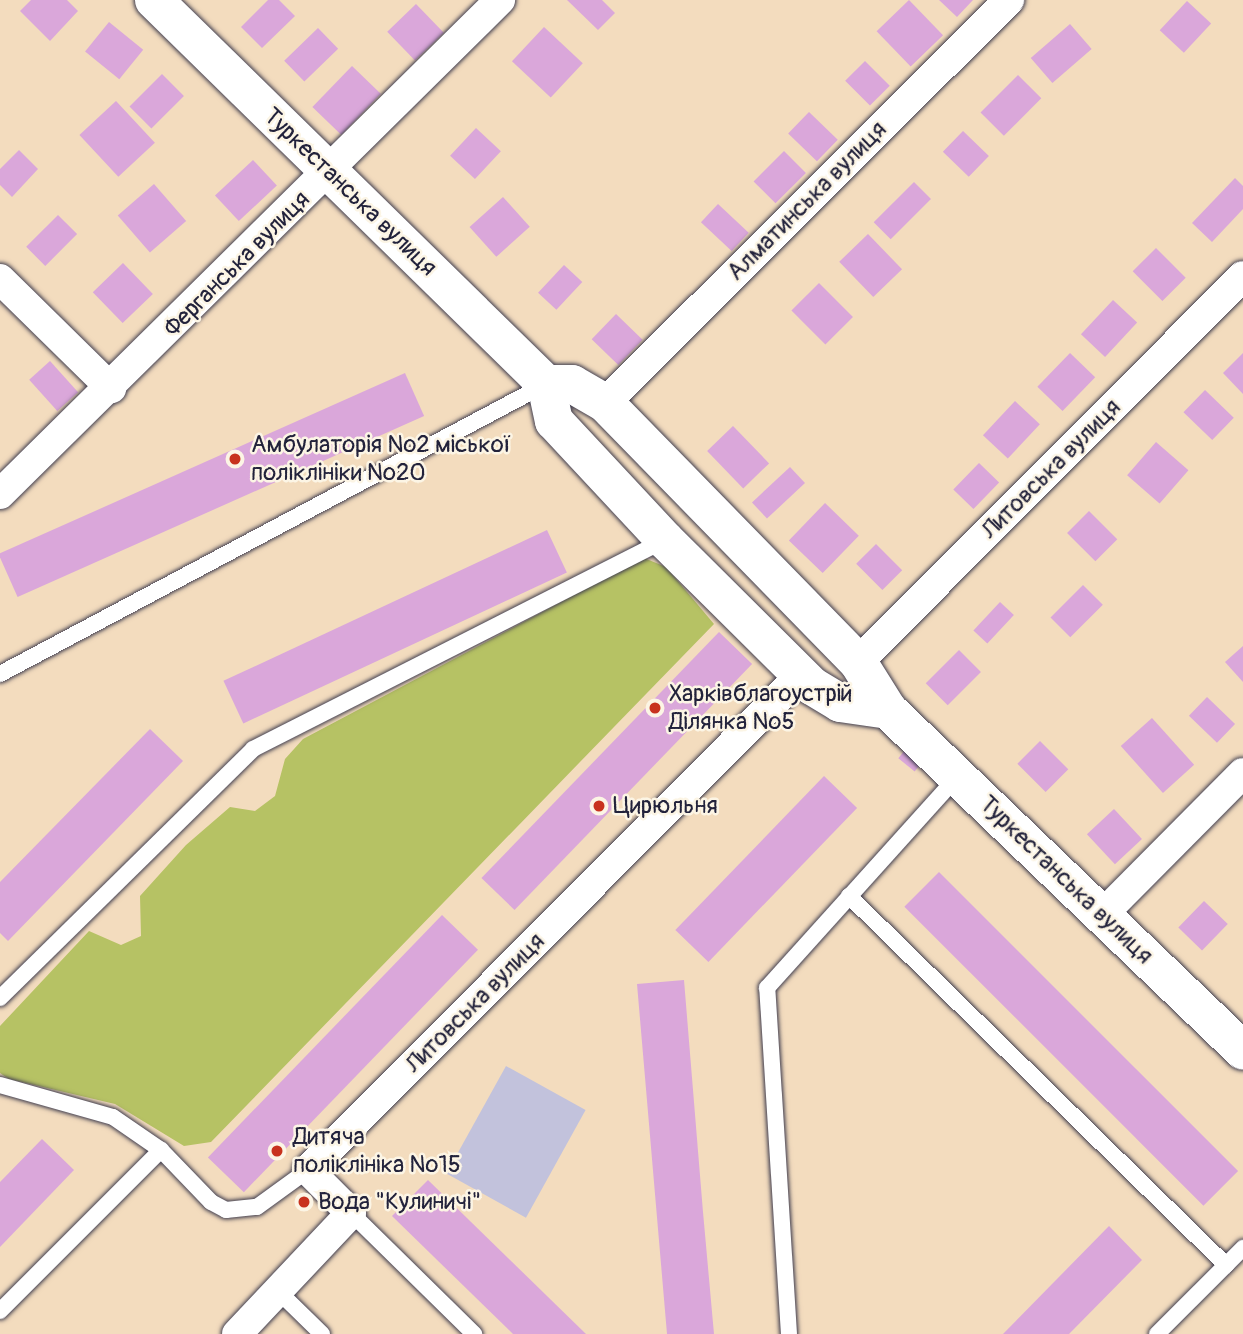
<!DOCTYPE html>
<meta charset="utf-8">
<style>
body{margin:0}
#map{position:relative;width:1243px;height:1334px;overflow:hidden;background:#f3dcbe;font-family:Pangolin,sans-serif}
div>[style]{position:absolute}
[style*='--x']{left:calc(var(--x)*1px);top:calc(var(--y)*1px);width:calc(var(--w)*1px);rotate:calc(var(--a)*1deg)}
.industrial>*{inset:0;background:#c2c2dc;transform-origin:0 0}
.green>*{inset:0;background:#b6c264}
.building>*{inset:0;background:#daa7da;transform-origin:0 0}
.round{border-radius:50%}
.roads{filter:drop-shadow(0 0 2px #413e4f) drop-shadow(0 0 2px #413e4f)}
.lane>*{height:16px;margin:-8px;padding:0 8px;transform-origin:8px;border-radius:8px;background:#fff}
.street>*{height:30px;margin:-15px;padding:0 15px;transform-origin:15px;border-radius:15px;background:#fff}
.secondary>*{height:38px;margin:-19px;padding:0 19px;transform-origin:19px;border-radius:19px;background:#fff}
.dots>*{width:19px;height:19px;translate:-50% -50%;box-sizing:border-box;border:4px solid #fcf5e5;border-radius:50%}
span{translate:-50% -50%;white-space:nowrap;text-align:center;line-height:1.15;-webkit-text-stroke:5px #fcf5e5;paint-order:stroke}
.street-label{font-size:24px;color:#22223b}
.poi-label{font-size:24px;color:#22223b}
.left{translate:0 -50%;text-align:left}
</style>
<div id="map">
<div class="industrial">
<i style="left:506px;top:1066px;width:91px;height:123px;rotate:29deg"></i>
</div>
<div class="green">
<i style="clip-path:polygon(644px 558px,666px 567px,714px 624px,211px 1142px,184px 1146px,115px 1104px,9px 1079px,0 1073px,0 1026px,89px 931px,121px 945px,141px 936px,140px 896px,186px 845px,230px 807px,255px 811px,275px 796px,285px 759px,303px 739px)"></i>
</div>
<div class="building">
<i style="clip-path:polygon(31px 0,67px 0,78px 11px,50px 41px,20px 11px)"></i>
<i style="clip-path:polygon(268px 0,279px 0,295px 16px,262px 48px,241px 27px)"></i>
<i style="clip-path:polygon(567px 0,602px 0,615px 13px,598px 30px)"></i>
<i style="left:909px;top:0;width:49px;height:45px;rotate:46deg"></i>
<i style="clip-path:polygon(939px 0,973px 0,957px 17px)"></i>
<i style="left:1187px;top:1px;width:33px;height:40px;rotate:43deg"></i>
<i style="left:416px;top:4px;width:40px;height:40px;rotate:46deg"></i>
<i style="left:109px;top:22px;width:44px;height:38px;rotate:39deg"></i>
<i style="left:1070px;top:24px;width:33px;height:52px;rotate:49deg"></i>
<i style="left:544px;top:27px;width:53px;height:47px;rotate:43deg"></i>
<i style="left:318px;top:28px;width:29px;height:47px;rotate:46deg"></i>
<i style="left:865px;top:61px;width:35px;height:28px;rotate:45deg"></i>
<i style="left:352px;top:66px;width:40px;height:57px;rotate:44deg"></i>
<i style="left:162px;top:74px;width:31px;height:46px;rotate:45deg"></i>
<i style="left:1018px;top:75px;width:33px;height:53px;rotate:45deg"></i>
<i style="left:116px;top:101px;width:57px;height:50px;rotate:47deg"></i>
<i style="left:809px;top:112px;width:40px;height:30px;rotate:44deg"></i>
<i style="left:476px;top:128px;width:34px;height:38px;rotate:43deg"></i>
<i style="left:963px;top:131px;width:36px;height:29px;rotate:44deg"></i>
<i style="clip-path:polygon(19px 150px,38px 169px,12px 197px,0 185px,0 169px)"></i>
<i style="left:784px;top:151px;width:31px;height:43px;rotate:45deg"></i>
<i style="left:253px;top:160px;width:35px;height:52px;rotate:47deg"></i>
<i style="clip-path:polygon(1235px 178px,1243px 186px,1243px 209px,1212px 242px,1192px 223px)"></i>
<i style="left:914px;top:182px;width:24px;height:57px;rotate:45deg"></i>
<i style="left:154px;top:184px;width:49px;height:48px;rotate:49deg"></i>
<i style="left:503px;top:197px;width:40px;height:45px;rotate:48deg"></i>
<i style="left:718px;top:204px;width:42px;height:25px;rotate:43deg"></i>
<i style="left:58px;top:215px;width:27px;height:45px;rotate:45deg"></i>
<i style="left:868px;top:234px;width:49px;height:40px;rotate:46deg"></i>
<i style="left:1156px;top:248px;width:42px;height:33px;rotate:45deg"></i>
<i style="left:123px;top:263px;width:43px;height:42px;rotate:46deg"></i>
<i style="left:564px;top:265px;width:25px;height:38px;rotate:43deg"></i>
<i style="left:819px;top:283px;width:48px;height:39px;rotate:45deg"></i>
<i style="left:1113px;top:300px;width:33px;height:47px;rotate:43deg"></i>
<i style="left:616px;top:314px;width:37px;height:35px;rotate:44deg"></i>
<i style="left:1070px;top:353px;width:35px;height:47px;rotate:44deg"></i>
<i style="clip-path:polygon(1243px 353px,1243px 394px,1223px 373px)"></i>
<i style="left:50px;top:361px;width:42px;height:28px;rotate:48deg"></i>
<i style="left:405px;top:373px;width:47px;height:445px;rotate:66deg"></i>
<i style="left:1205px;top:390px;width:40px;height:31px;rotate:44deg"></i>
<i style="left:1015px;top:401px;width:34px;height:47px;rotate:43deg"></i>
<i style="left:733px;top:426px;width:52px;height:36px;rotate:46deg"></i>
<i style="left:1156px;top:442px;width:43px;height:44px;rotate:41deg"></i>
<i style="left:979px;top:463px;width:28px;height:37px;rotate:44deg"></i>
<i style="left:790px;top:467px;width:22px;height:52px;rotate:47deg"></i>
<i style="left:825px;top:503px;width:47px;height:52px;rotate:44deg"></i>
<i style="left:1089px;top:511px;width:40px;height:31px;rotate:45deg"></i>
<i style="left:547px;top:530px;width:47px;height:357px;rotate:65deg"></i>
<i style="left:876px;top:544px;width:37px;height:28px;rotate:45deg"></i>
<i style="left:1083px;top:585px;width:28px;height:46px;rotate:45deg"></i>
<i style="left:1000px;top:602px;width:19px;height:39px;rotate:43deg"></i>
<i style="left:719px;top:632px;width:46px;height:342px;rotate:44deg"></i>
<i style="clip-path:polygon(1243px 646px,1243px 682px,1225px 662px)"></i>
<i style="left:959px;top:650px;width:31px;height:47px;rotate:45deg"></i>
<i style="left:1207px;top:697px;width:39px;height:26px;rotate:44deg"></i>
<i style="left:1152px;top:718px;width:63px;height:42px;rotate:48deg"></i>
<i style="clip-path:polygon(150px 729px,183px 761px,8px 941px,0 933px,0 882px)"></i>
<i style="left:1040px;top:741px;width:40px;height:32px;rotate:45deg"></i>
<i style="left:909px;top:745px;width:21px;height:17px;rotate:39deg"></i>
<i style="left:824px;top:776px;width:46px;height:214px;rotate:44deg"></i>
<i style="left:1114px;top:809px;width:41px;height:37px;rotate:47deg"></i>
<i style="left:939px;top:872px;width:423px;height:49px;rotate:45deg"></i>
<i style="left:1204px;top:901px;width:33px;height:37px;rotate:44deg"></i>
<i style="left:442px;top:915px;width:50px;height:337px;rotate:44deg"></i>
<i style="clip-path:polygon(684px 980px,703px 1212px,714px 1334px,667px 1334px,637px 984px)"></i>
<i style="clip-path:polygon(42px 1139px,74px 1170px,0 1247px,0 1182px)"></i>
<i style="clip-path:polygon(428px 1180px,586px 1334px,513px 1334px,392px 1216px)"></i>
<i class="round" style="left:298.5px;top:1196.5px;width:11px;height:11px"></i>
<i style="clip-path:polygon(1109px 1226px,1142px 1260px,1069px 1334px,1003px 1334px)"></i>
</div>
<div class="roads">
<div class="lane">
<i style="--x:0;--y:674;--w:618;--a:-27.97"></i>
<i style="--x:849;--y:896;--w:528;--a:44.39"></i>
<i style="--x:0;--y:998;--w:355;--a:-44.5"></i>
<i style="--x:253;--y:749;--w:462;--a:-26.9"></i>
<i style="--x:0;--y:1085;--w:117;--a:15.8"></i>
<i style="--x:113;--y:1117;--w:58;--a:34.5"></i>
<i style="--x:161;--y:1150;--w:72;--a:46.1"></i>
<i style="--x:211;--y:1202;--w:17;--a:28"></i>
<i style="--x:226;--y:1210;--w:31;--a:-6"></i>
<i style="--x:257;--y:1207;--w:63;--a:-36"></i>
<i style="--x:351;--y:1213;--w:173;--a:44.5"></i>
<i style="--x:277;--y:1290;--w:63;--a:44.4"></i>
<i style="--x:0;--y:1311;--w:228;--a:-45"></i>
<i style="--x:789;--y:1334;--w:347;--a:-93.6"></i>
<i style="--x:767;--y:988;--w:285;--a:-48"></i>
<i style="--x:1157;--y:1334;--w:122;--a:-45"></i>
</div>
<div class="street">
<i style="--x:0;--y:279;--w:156;--a:44.5"></i>
<i style="--x:605;--y:403;--w:571;--a:-44.93"></i>
<i style="--x:0;--y:494;--w:703;--a:-44.65"></i>
<i style="--x:858;--y:662;--w:545;--a:-45.07"></i>
<i style="--x:1102;--y:915;--w:200;--a:-45.2"></i>
<i style="--x:237;--y:1334;--w:166;--a:-46.7"></i>
<i style="--x:351;--y:1213;--w:61;--a:-135"></i>
<i style="--x:308;--y:1170;--w:699;--a:-45.12"></i>
</div>
<div class="secondary">
<i style="--x:154;--y:0;--w:549;--a:44.41"></i>
<i style="--x:546;--y:384;--w:38;--a:78"></i>
<i style="--x:554;--y:421;--w:163;--a:47"></i>
<i style="--x:665;--y:540;--w:207;--a:44.8"></i>
<i style="--x:812;--y:686;--w:33;--a:31"></i>
<i style="--x:840;--y:703;--w:49;--a:8.3"></i>
<i style="--x:546;--y:384;--w:26;--a:0"></i>
<i style="--x:572;--y:384;--w:38;--a:30"></i>
<i style="--x:605;--y:403;--w:362;--a:45.7"></i>
<i style="--x:858;--y:662;--w:57;--a:58"></i>
<i style="--x:888;--y:710;--w:492;--a:43.8"></i>
</div>
</div>
<div class="dots">
<i style="left:235px;top:459px;background:#c8321e"></i>
<i style="left:655px;top:708px;background:#c8321e"></i>
<i style="left:599px;top:806px;background:#c8321e"></i>
<i style="left:277px;top:1151px;background:#c8321e"></i>
<i style="left:304px;top:1202px;background:#c8321e"></i>
</div>
<div class="street-label">
<span style="left:350px;top:192px;rotate:44deg">Туркестанська вулиця</span>
<span style="left:807px;top:201px;rotate:-45deg">Алматинська вулиця</span>
<span style="left:237px;top:264px;rotate:-45deg">Ферганська вулиця</span>
<span style="left:1051px;top:469px;rotate:-45deg">Литовська вулиця</span>
<span style="left:1066px;top:880px;rotate:44deg">Туркестанська вулиця</span>
<span style="left:475px;top:1003px;rotate:-45deg">Литовська вулиця</span>
</div>
<div class="poi-label">
<span class="left" style="left:251px;top:459px">Амбулаторія №2 міської<br>поліклініки №20</span>
<span class="left" style="left:669px;top:708px">Харківблагоустрій<br>Ділянка №5</span>
<span class="left" style="left:613px;top:806px">Цирюльня</span>
<span class="left" style="left:293px;top:1151px">Дитяча<br>поліклініка №15</span>
<span class="left" style="left:318px;top:1202px">Вода "Кулиничі"</span>
</div>
</div>
